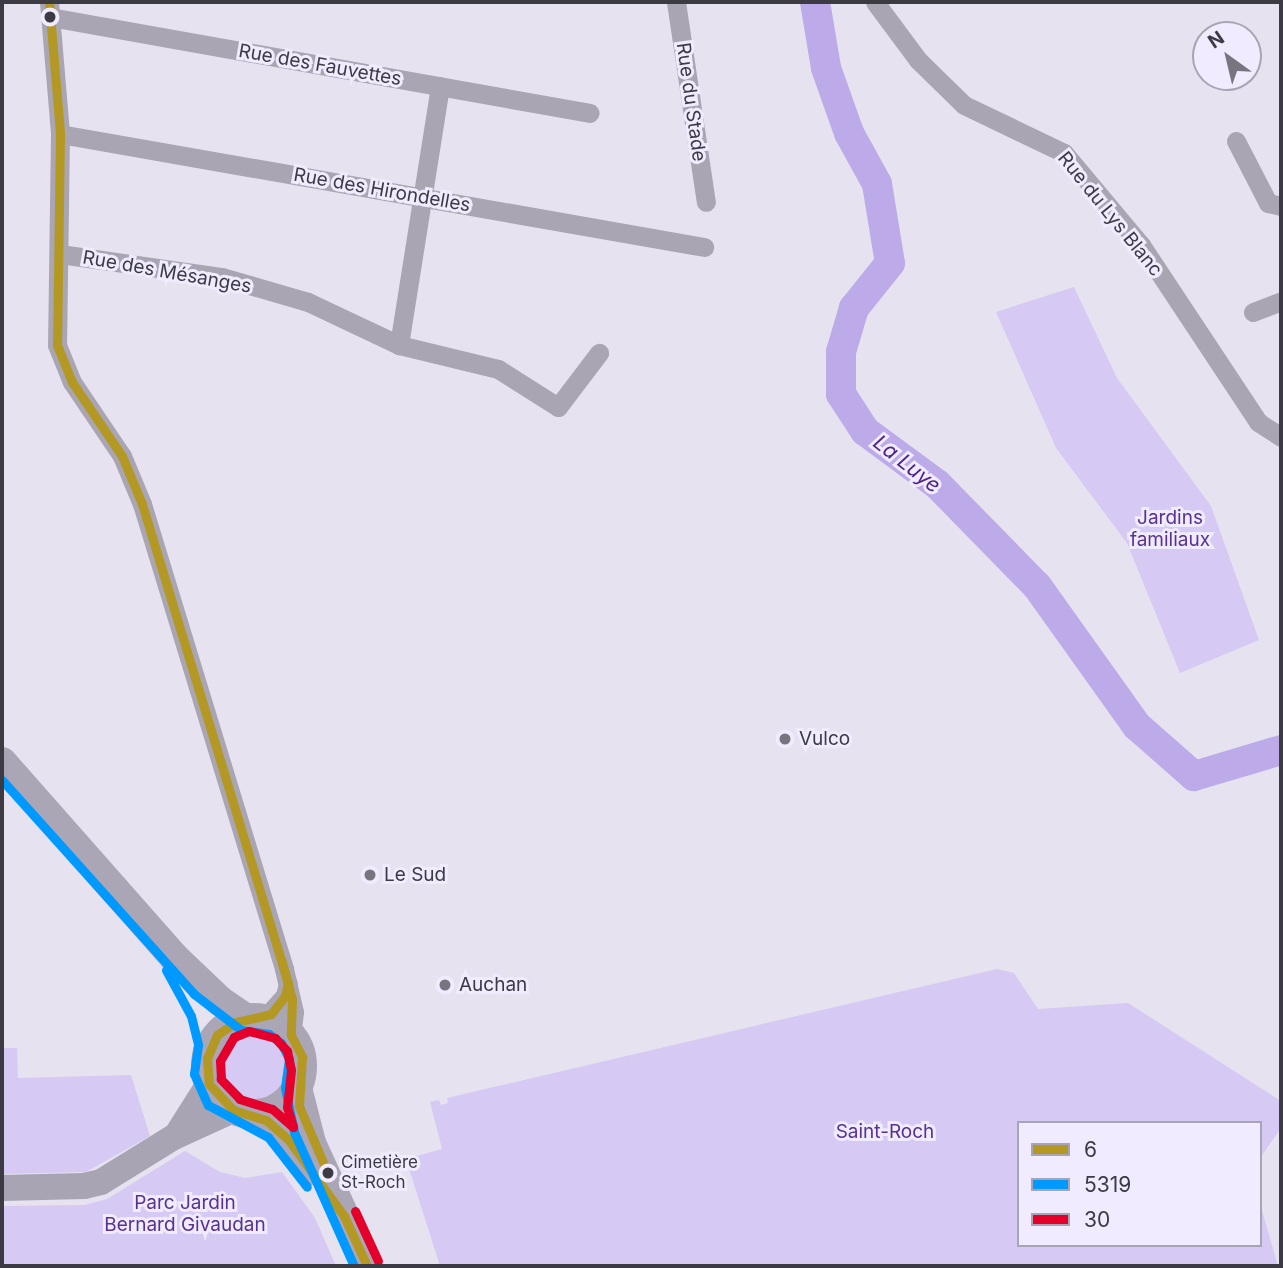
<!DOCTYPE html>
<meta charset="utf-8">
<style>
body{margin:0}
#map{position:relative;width:1283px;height:1268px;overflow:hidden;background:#e6e2ef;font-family:Inter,sans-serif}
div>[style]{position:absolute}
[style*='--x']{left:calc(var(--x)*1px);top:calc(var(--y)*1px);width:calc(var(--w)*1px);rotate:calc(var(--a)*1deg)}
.green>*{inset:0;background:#d6caf4}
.round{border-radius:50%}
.river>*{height:30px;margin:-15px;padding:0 15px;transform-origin:15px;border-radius:15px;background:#bdabe9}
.street>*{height:19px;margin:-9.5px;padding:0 9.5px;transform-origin:9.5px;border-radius:9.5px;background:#a9a5b2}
.secondary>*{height:26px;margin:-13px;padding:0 13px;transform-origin:13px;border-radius:13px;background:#a8a4b3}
.primary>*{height:30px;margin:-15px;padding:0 15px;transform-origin:15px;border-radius:15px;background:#aaa6b6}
.primary>.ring{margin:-15px;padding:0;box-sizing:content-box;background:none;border:30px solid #aaa6b6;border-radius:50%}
.bus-1>*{height:9px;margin:-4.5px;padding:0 4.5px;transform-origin:4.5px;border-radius:4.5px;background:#b39824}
.bus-2>*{height:9px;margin:-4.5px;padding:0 4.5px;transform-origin:4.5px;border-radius:4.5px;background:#09f}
.bus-3>*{height:9px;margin:-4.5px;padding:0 4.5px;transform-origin:4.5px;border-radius:4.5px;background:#e4002b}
.dots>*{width:19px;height:19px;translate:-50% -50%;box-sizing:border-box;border:4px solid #f0ebfe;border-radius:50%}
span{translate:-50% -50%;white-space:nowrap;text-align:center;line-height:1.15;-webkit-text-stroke:6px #f0ebfe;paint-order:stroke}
.bus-label{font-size:17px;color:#3c3a43}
.left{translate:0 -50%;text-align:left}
.street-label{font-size:19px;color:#3c3a43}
.park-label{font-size:19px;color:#573292}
.poi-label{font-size:19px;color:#3c3a43}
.water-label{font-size:21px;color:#4d2686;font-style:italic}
.frame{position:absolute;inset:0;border:4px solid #3c3a43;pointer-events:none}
.legend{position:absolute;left:1017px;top:1121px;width:245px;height:126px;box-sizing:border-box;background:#f0ebfe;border:2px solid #a8a4b3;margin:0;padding:9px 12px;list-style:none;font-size:21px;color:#3c3a43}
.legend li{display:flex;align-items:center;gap:14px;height:35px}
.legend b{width:35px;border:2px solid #a8a4b3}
.north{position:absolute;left:1192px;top:21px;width:70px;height:70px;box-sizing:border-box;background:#f0ebfe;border:2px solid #a8a4b3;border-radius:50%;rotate:326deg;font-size:19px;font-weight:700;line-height:28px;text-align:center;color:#3c3a43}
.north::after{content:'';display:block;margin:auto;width:24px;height:32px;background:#78757f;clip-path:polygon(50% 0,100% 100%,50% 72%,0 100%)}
</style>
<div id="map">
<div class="green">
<i style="clip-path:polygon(1074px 287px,1117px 378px,1211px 506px,1259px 640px,1180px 673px,1127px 543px,1056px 448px,996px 312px)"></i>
<i style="clip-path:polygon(997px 969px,1014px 973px,1038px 1009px,1128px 1003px,1281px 1101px,1281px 1128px,1260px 1158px,1260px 1123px,1019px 1123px,1019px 1245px,1260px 1245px,1260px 1204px,1278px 1266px,440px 1266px,406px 1159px,442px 1149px,430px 1102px,439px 1100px,441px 1105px,448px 1103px,447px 1098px)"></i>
<i class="round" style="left:217px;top:1031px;width:72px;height:72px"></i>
<i style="clip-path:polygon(2px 1048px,17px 1048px,18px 1078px,131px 1075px,150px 1136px,86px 1172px,2px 1174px)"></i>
<i style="clip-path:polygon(185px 1151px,220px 1172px,245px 1178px,282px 1172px,315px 1218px,336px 1266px,2px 1266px,2px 1206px,85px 1205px,107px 1199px)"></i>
</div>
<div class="river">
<i style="--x:815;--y:2;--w:67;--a:80.5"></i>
<i style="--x:826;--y:68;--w:69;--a:70.5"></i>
<i style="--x:849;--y:133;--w:58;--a:61.2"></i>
<i style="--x:877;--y:184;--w:80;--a:80.7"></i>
<i style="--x:890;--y:263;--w:58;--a:128.7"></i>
<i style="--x:854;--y:308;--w:46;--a:106.5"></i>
<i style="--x:841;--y:352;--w:42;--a:90"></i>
<i style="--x:841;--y:394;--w:44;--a:57"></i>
<i style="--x:865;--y:431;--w:89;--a:36.4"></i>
<i style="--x:937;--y:484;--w:143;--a:45.6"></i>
<i style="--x:1037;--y:586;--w:172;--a:54.5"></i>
<i style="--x:1137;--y:726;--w:76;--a:41.3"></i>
<i style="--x:1194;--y:776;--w:91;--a:-16.6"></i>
</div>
<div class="street">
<i style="--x:49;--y:2;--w:132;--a:85.2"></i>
<i style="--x:60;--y:134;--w:211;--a:90.8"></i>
<i style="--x:57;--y:345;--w:40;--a:68"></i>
<i style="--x:72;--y:382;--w:89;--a:56"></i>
<i style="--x:122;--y:456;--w:52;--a:67.4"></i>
<i style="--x:142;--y:504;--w:486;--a:73"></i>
<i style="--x:284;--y:969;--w:44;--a:76.9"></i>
<i style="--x:294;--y:1012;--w:23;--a:97"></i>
<i style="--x:676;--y:2;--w:202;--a:81.5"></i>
<i style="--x:875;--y:2;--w:72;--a:53.4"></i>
<i style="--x:918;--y:60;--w:64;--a:44.4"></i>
<i style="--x:964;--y:105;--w:111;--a:25.6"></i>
<i style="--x:1064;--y:153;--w:120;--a:50.1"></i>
<i style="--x:1141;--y:245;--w:212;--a:56.5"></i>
<i style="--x:1258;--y:422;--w:27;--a:33"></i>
<i style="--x:50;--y:17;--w:548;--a:10.08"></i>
<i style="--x:60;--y:134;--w:654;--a:9.95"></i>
<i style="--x:1236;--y:141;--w:70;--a:62.7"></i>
<i style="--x:1268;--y:203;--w:13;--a:13"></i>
<i style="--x:60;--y:254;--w:164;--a:8.1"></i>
<i style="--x:222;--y:277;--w:90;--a:16.2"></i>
<i style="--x:308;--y:302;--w:101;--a:25.3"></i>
<i style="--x:399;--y:345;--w:102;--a:13.6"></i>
<i style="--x:498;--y:369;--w:71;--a:32.3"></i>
<i style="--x:558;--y:407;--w:68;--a:-52.8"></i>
<i style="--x:1253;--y:312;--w:30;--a:-21"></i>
<i style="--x:399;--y:345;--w:262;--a:-81"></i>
<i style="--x:264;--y:1019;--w:31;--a:-48"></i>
<i style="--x:285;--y:996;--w:13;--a:-77"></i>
</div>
<div class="secondary">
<i style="--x:178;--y:1133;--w:58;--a:-57.7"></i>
<i style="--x:2;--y:1188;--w:82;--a:-1.4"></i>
<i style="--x:84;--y:1186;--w:17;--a:-13"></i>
<i style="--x:101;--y:1182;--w:86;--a:-31.7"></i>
<i style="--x:174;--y:1137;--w:65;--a:-24.6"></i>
</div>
<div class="primary">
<i style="--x:2;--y:762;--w:260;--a:48.6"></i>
<i style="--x:174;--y:957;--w:64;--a:43.7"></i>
<i style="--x:220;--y:1001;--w:32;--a:34"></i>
<i class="ring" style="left:206px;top:1018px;width:66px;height:66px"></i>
<i style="--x:297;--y:1088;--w:57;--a:75.7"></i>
<i style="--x:311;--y:1143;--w:135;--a:65.5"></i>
<i style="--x:254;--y:1115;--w:25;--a:29"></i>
<i style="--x:276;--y:1127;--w:55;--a:51.7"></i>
</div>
<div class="bus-1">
<i style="--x:49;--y:2;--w:132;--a:85.2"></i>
<i style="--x:60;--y:134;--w:211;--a:90.8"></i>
<i style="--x:57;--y:345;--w:40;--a:68"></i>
<i style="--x:72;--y:382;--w:89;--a:56"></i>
<i style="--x:122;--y:456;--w:52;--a:67.4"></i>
<i style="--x:142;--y:504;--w:501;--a:73.05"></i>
<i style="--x:288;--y:983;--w:13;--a:103"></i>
<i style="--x:285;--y:996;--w:23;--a:128"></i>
<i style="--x:271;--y:1014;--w:36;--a:167"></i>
<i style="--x:236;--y:1022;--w:23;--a:146"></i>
<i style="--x:217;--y:1035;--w:25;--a:113"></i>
<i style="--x:207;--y:1058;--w:26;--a:86"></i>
<i style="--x:209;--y:1084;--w:35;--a:47"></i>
<i style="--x:233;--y:1110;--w:34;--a:17"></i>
<i style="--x:266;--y:1120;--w:29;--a:41"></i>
<i style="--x:288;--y:1139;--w:95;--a:54"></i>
<i style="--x:344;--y:1216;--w:55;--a:65.3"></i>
<i style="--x:281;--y:959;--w:41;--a:74.6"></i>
<i style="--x:292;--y:999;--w:36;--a:92"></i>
<i style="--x:291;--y:1035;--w:25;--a:63"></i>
<i style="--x:302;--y:1057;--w:49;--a:93.5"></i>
<i style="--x:299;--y:1106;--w:74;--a:66.9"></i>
</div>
<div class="bus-2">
<i style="--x:2;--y:780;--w:288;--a:48.1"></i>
<i style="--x:194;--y:994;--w:59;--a:37.5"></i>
<i style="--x:241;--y:1030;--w:28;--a:8"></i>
<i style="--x:269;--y:1034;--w:15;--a:37"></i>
<i style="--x:281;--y:1043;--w:18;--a:63"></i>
<i style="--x:289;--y:1059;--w:29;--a:98"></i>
<i style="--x:285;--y:1088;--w:45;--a:78.4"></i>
<i style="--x:294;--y:1132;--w:147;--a:65.9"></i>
<i style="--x:166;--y:970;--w:52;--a:61.5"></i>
<i style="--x:191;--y:1016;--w:30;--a:76"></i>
<i style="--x:198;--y:1045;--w:29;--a:98"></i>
<i style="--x:194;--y:1074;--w:34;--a:66"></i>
<i style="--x:208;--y:1105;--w:68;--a:28.1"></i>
<i style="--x:268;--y:1137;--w:63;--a:52"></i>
</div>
<div class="bus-3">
<i style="--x:249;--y:1031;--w:27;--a:15"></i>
<i style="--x:275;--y:1038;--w:18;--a:47"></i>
<i style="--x:287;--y:1051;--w:19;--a:78"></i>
<i style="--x:291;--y:1070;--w:37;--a:96"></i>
<i style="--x:287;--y:1107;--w:21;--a:73"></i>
<i style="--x:293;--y:1127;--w:28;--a:-139"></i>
<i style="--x:272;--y:1109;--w:34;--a:-163"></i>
<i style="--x:240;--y:1099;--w:28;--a:-134"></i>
<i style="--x:221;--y:1079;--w:18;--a:-93"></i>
<i style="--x:220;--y:1061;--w:28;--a:-60"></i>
<i style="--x:234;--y:1037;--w:16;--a:-22"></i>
<i style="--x:355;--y:1211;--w:55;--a:65.3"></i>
</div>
<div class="dots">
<i style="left:50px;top:17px;background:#3c3a43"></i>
<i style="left:785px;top:739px;background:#78757f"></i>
<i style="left:370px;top:875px;background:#78757f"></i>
<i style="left:445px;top:985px;background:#78757f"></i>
<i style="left:328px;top:1173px;background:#3c3a43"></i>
</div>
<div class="bus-label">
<span class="left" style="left:341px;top:1173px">Cimetière<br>St-Roch</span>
</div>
<div class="street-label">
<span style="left:320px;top:65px;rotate:10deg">Rue des Fauvettes</span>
<span style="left:691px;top:102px;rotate:82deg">Rue du Stade</span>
<span style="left:382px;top:190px;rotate:10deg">Rue des Hirondelles</span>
<span style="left:1110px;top:214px;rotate:51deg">Rue du Lys Blanc</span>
<span style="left:167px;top:272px;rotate:10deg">Rue des Mésanges</span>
</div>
<div class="park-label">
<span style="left:1170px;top:529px">Jardins<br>familiaux</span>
<span style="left:885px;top:1132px">Saint-Roch</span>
<span style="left:185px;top:1214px">Parc Jardin<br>Bernard Givaudan</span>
</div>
<div class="poi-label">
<span class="left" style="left:799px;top:739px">Vulco</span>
<span class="left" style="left:384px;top:875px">Le Sud</span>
<span class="left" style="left:459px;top:985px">Auchan</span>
</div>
<div class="water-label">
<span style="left:907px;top:464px;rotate:38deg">La Luye</span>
</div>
<div class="frame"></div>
<ul class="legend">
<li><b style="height:9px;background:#b39824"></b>6</li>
<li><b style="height:9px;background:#09f"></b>5319</li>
<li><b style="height:9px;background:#e4002b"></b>30</li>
</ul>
<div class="north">N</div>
</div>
